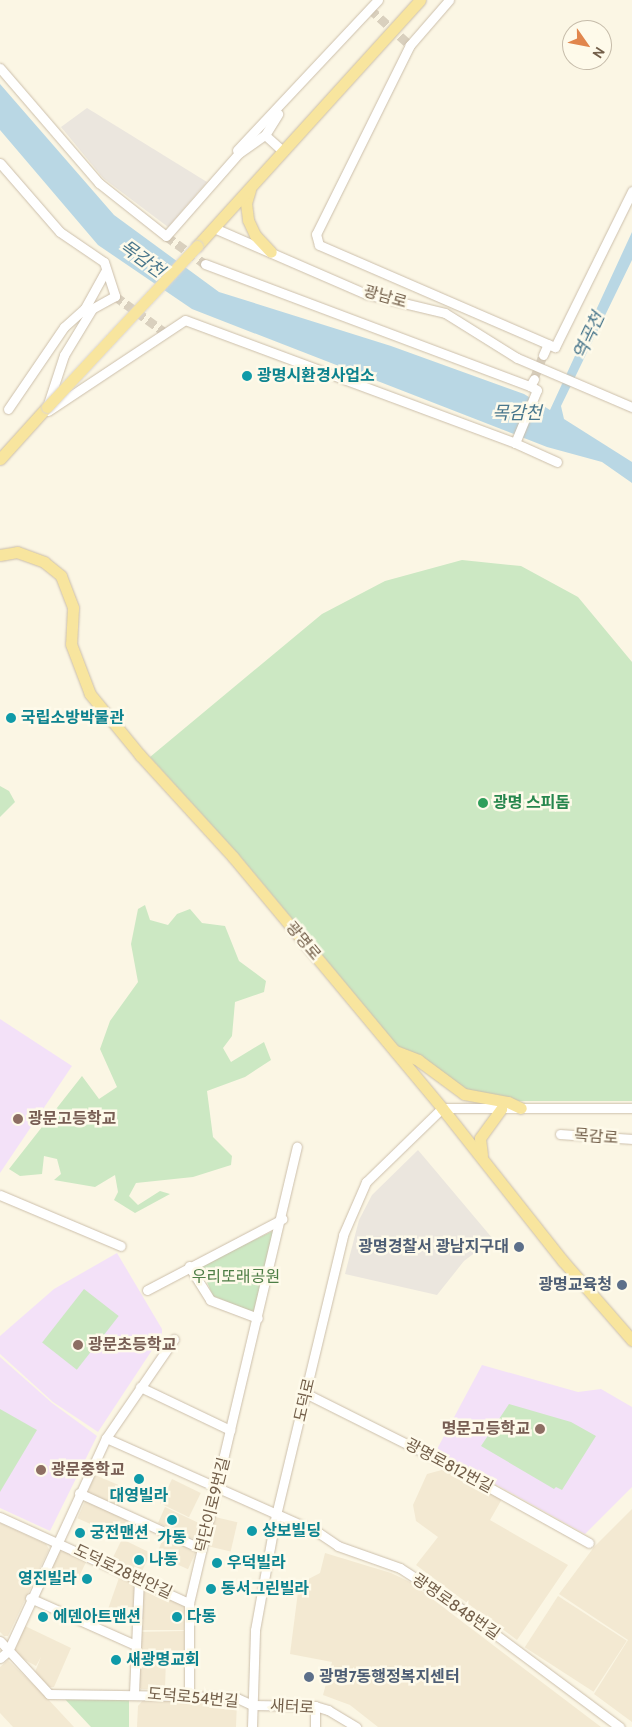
<!DOCTYPE html>
<meta charset="utf-8">
<style>
body{margin:0}
#map{position:relative;width:632px;height:1727px;overflow:hidden;background:#fbf6e4;font-family:Cabin,"Noto Sans KR",sans-serif}
div>[style]{position:absolute}
[style*='--x']{left:calc(var(--x)*1px);top:calc(var(--y)*1px);width:calc(var(--w)*1px);rotate:calc(var(--a)*1deg)}
.residential>*{inset:0;background:#f3e9d2;transform-origin:0 0}
.industrial>*{inset:0;background:#ebe6de}
.education>*{inset:0;background:#f3e1f8}
.green>*{inset:0;background:#cce8c3;transform-origin:0 0}
.water>*{inset:0;background:#b9d7e4}
.minor-tunnel>*{height:9px;margin-top:-4.5px;transform-origin:0;background:repeating-linear-gradient(90deg,#d9d0be 0 9px,transparent 0 13.5px)}
.roads{filter:drop-shadow(0 0 1px #ccbfab) drop-shadow(0 0 1px #ccbfab)}
.minor>*{height:9px;margin:-4.5px;padding:0 4.5px;transform-origin:4.5px;border-radius:4.5px;background:#fff}
.major>*{height:11px;margin:-5.5px;padding:0 5.5px;transform-origin:5.5px;border-radius:5.5px;background:#f8e59e}
.bridges{filter:drop-shadow(0 0 1px #dbd5d0) drop-shadow(0 0 1px #dbd5d0)}
.major-bridge>*{height:11px;margin:-5.5px;padding:0 5.5px;transform-origin:5.5px;border-radius:5.5px;background:#f8e59e}
.dots>*{width:14px;height:14px;translate:-50% -50%;box-sizing:border-box;border:2px solid #fefaea;border-radius:50%}
span{translate:-50% -50%;white-space:nowrap;text-align:center;line-height:1.15;-webkit-text-stroke:5px #fefaea;paint-order:stroke}
.street-label{font-size:16px;color:#735f4a}
.culture-label{font-size:16px;color:#0d838f;font-weight:700}
.left{translate:0 -50%;text-align:left}
.right{translate:-100% -50%;text-align:right}
.leisure-label{font-size:16px;color:#27864d;font-weight:700}
.education-label{font-size:16px;color:#785e54;font-weight:700}
.service-label{font-size:16px;color:#4e5e75;font-weight:700}
.park-label{font-size:16px;color:#4d7e45}
.water-label{font-size:18px;color:#48768c;font-style:italic}
.north{position:absolute;left:562px;top:20px;width:50px;height:50px;box-sizing:border-box;background:#fefaea;border:1px solid #c6bcaa;border-radius:50%;rotate:123deg;font-size:14px;font-weight:700;line-height:20px;text-align:center;color:#735f4a}
.north::after{content:'';display:block;margin:auto;width:18px;height:22px;background:#e1864d;clip-path:polygon(50% 0,100% 100%,50% 72%,0 100%)}
</style>
<div id="map">
<div class="residential">
<i style="clip-path:polygon(449px 1468px,502px 1499px,490px 1520px,568px 1565px,517px 1640px,416px 1565px,438px 1537px,416px 1521px,413px 1505px,427px 1474px)"></i>
<i style="left:95px;top:1475px;width:34px;height:19px;rotate:23deg"></i>
<i style="left:172px;top:1479px;width:32px;height:27px;rotate:26deg"></i>
<i style="left:86px;top:1499px;width:46px;height:21px;rotate:24deg"></i>
<i style="clip-path:polygon(165px 1507px,203px 1525px,200px 1538px,196px 1540px,158px 1523px)"></i>
<i style="clip-path:polygon(632px 1509px,632px 1722px,594px 1694px,628px 1640px,559px 1594px,594px 1547px)"></i>
<i style="left:215px;top:1517px;width:23px;height:30px;rotate:13deg"></i>
<i style="clip-path:polygon(0 1523px,46px 1544px,49px 1549px,8px 1636px,4px 1636px,0 1632px)"></i>
<i style="left:165px;top:1535px;width:35px;height:22px;rotate:24deg"></i>
<i style="left:122px;top:1539px;width:32px;height:25px;rotate:26deg"></i>
<i style="clip-path:polygon(65px 1550px,87px 1560px,75px 1585px,48px 1573px,57px 1553px)"></i>
<i style="clip-path:polygon(325px 1553px,391px 1573px,410px 1582px,601px 1727px,378px 1727px,350px 1705px,323px 1695px,332px 1662px,290px 1654px,299px 1584px,320px 1573px)"></i>
<i style="clip-path:polygon(120px 1575px,133px 1581px,135px 1585px,132px 1623px,107px 1612px)"></i>
<i style="clip-path:polygon(147px 1588px,185px 1605px,184px 1630px,140px 1630px,141px 1594px)"></i>
<i style="left:558px;top:1596px;width:82px;height:61px;rotate:33deg"></i>
<i style="clip-path:polygon(25px 1626px,71px 1648px,54px 1687px,49px 1687px,35px 1672px,41px 1657px,36px 1666px,16px 1655px,15px 1650px)"></i>
<i style="clip-path:polygon(184px 1631px,184px 1659px,166px 1659px,165px 1689px,141px 1689px,138px 1685px,140px 1632px)"></i>
<i style="clip-path:polygon(8px 1660px,47px 1698px,74px 1727px,13px 1727px,0 1713px,0 1667px)"></i>
<i style="clip-path:polygon(144px 1699px,237px 1701px,236px 1727px,137px 1727px,138px 1706px)"></i>
</div>
<div class="industrial">
<i style="clip-path:polygon(87px 108px,207px 182px,168px 227px,103px 178px,61px 127px)"></i>
<i style="clip-path:polygon(418px 1150px,493px 1239px,464px 1261px,437px 1295px,345px 1274px,359px 1220px,372px 1195px)"></i>
</div>
<div class="education">
<i style="clip-path:polygon(0 1019px,72px 1066px,0 1173px)"></i>
<i style="clip-path:polygon(117px 1253px,162px 1329px,162px 1335px,98px 1432px,53px 1402px,0 1354px,0 1336px,54px 1289px)"></i>
<i style="clip-path:polygon(0 1357px,52px 1403px,97px 1436px,50px 1531px,0 1508px)"></i>
<i style="clip-path:polygon(482px 1365px,578px 1392px,601px 1389px,632px 1407px,632px 1487px,585px 1534px,436px 1451px)"></i>
</div>
<div class="green">
<i style="clip-path:polygon(462px 560px,521px 566px,578px 597px,632px 662px,632px 1101px,467px 1101px,397px 1045px,240px 856px,150px 757px,322px 614px,385px 581px)"></i>
<i style="clip-path:polygon(0 786px,9px 791px,15px 802px,0 817px)"></i>
<i style="clip-path:polygon(145px 905px,150px 920px,168px 925px,177px 914px,190px 909px,202px 923px,225px 926px,239px 961px,266px 981px,264px 992px,235px 1002px,232px 1036px,223px 1048px,231px 1062px,264px 1042px,271px 1060px,245px 1077px,207px 1091px,213px 1137px,232px 1156px,231px 1165px,193px 1177px,136px 1183px,129px 1196px,138px 1205px,160px 1191px,170px 1194px,135px 1213px,114px 1200px,118px 1192px,115px 1175px,95px 1187px,54px 1180px,61px 1174px,57px 1159px,44px 1156px,42px 1174px,20px 1176px,9px 1169px,82px 1076px,99px 1099px,117px 1087px,100px 1049px,110px 1021px,138px 982px,131px 944px,138px 909px)"></i>
<i style="clip-path:polygon(275px 1230px,254px 1313px,213px 1296px,200px 1266px)"></i>
<i style="left:84px;top:1289px;width:44px;height:68px;rotate:38deg"></i>
<i style="clip-path:polygon(509px 1404px,571px 1422px,596px 1436px,562px 1490px,556px 1487px,554px 1489px,481px 1446px)"></i>
<i style="clip-path:polygon(0 1409px,37px 1430px,0 1492px)"></i>
<i style="clip-path:polygon(62px 1696px,129px 1700px,129px 1727px,91px 1727px)"></i>
</div>
<div class="water">
<i style="clip-path:polygon(0 84px,114px 215px,219px 292px,391px 346px,524px 394px,550px 410px,632px 232px,632px 260px,561px 406px,564px 419px,632px 462px,632px 483px,602px 462px,547px 447px,192px 309px,98px 245px,0 130px)"></i>
</div>
<div class="minor-tunnel">
<i style="--x:370;--y:9;--w:54;--a:42"></i>
<i style="--x:166;--y:236;--w:48;--a:35.7"></i>
<i style="--x:115;--y:296;--w:63;--a:36"></i>
<i style="--x:534;--y:379;--w:26;--a:-69"></i>
</div>
<div class="roads">
<div class="minor">
<i style="--x:449;--y:0;--w:60;--a:130.9"></i>
<i style="--x:410;--y:45;--w:211;--a:116.4"></i>
<i style="--x:316;--y:234;--w:11;--a:75"></i>
<i style="--x:319;--y:245;--w:257;--a:23.4"></i>
<i style="--x:555;--y:347;--w:174;--a:-63.7"></i>
<i style="--x:0;--y:68;--w:152;--a:49.3"></i>
<i style="--x:99;--y:183;--w:85;--a:38.3"></i>
<i style="--x:166;--y:236;--w:111;--a:-48.7"></i>
<i style="--x:239;--y:153;--w:32;--a:-35"></i>
<i style="--x:265;--y:135;--w:24;--a:42"></i>
<i style="--x:265;--y:135;--w:25;--a:-58"></i>
<i style="--x:237;--y:150;--w:206;--a:-46.8"></i>
<i style="--x:0;--y:163;--w:91;--a:49"></i>
<i style="--x:60;--y:232;--w:53;--a:34.3"></i>
<i style="--x:104;--y:262;--w:36;--a:72"></i>
<i style="--x:115;--y:296;--w:26;--a:151"></i>
<i style="--x:92;--y:309;--w:54;--a:121.3"></i>
<i style="--x:64;--y:355;--w:52;--a:108.1"></i>
<i style="--x:214;--y:228;--w:166;--a:23.5"></i>
<i style="--x:366;--y:294;--w:81;--a:13.5"></i>
<i style="--x:445;--y:313;--w:85;--a:32"></i>
<i style="--x:517;--y:358;--w:125;--a:23.1"></i>
<i style="--x:205;--y:264;--w:347;--a:20.6"></i>
<i style="--x:86;--y:314;--w:6;--a:-99"></i>
<i style="--x:85;--y:308;--w:43;--a:-61.1"></i>
<i style="--x:543;--y:355;--w:12;--a:-66"></i>
<i style="--x:8;--y:409;--w:99;--a:-55.7"></i>
<i style="--x:64;--y:327;--w:28;--a:-42"></i>
<i style="--x:48;--y:411;--w:164;--a:-33.6"></i>
<i style="--x:185;--y:320;--w:352;--a:20.4"></i>
<i style="--x:515;--y:443;--w:46;--a:24.3"></i>
<i style="--x:515;--y:443;--w:57;--a:-67.5"></i>
<i style="--x:537;--y:390;--w:8;--a:-150"></i>
<i style="--x:530;--y:386;--w:8;--a:-60"></i>
<i style="--x:560;--y:1134;--w:72;--a:4"></i>
<i style="--x:0;--y:1195;--w:131;--a:22.9"></i>
<i style="--x:189;--y:1266;--w:40;--a:58"></i>
<i style="--x:210;--y:1300;--w:51;--a:20.6"></i>
<i style="--x:147;--y:1290;--w:153;--a:-27.7"></i>
<i style="--x:140;--y:1387;--w:100;--a:25.5"></i>
<i style="--x:307;--y:1394;--w:159;--a:26.6"></i>
<i style="--x:449;--y:1465;--w:160;--a:29.1"></i>
<i style="--x:106;--y:1438;--w:233;--a:24"></i>
<i style="--x:319;--y:1533;--w:23;--a:34"></i>
<i style="--x:338;--y:1546;--w:66;--a:19.5"></i>
<i style="--x:400;--y:1568;--w:57;--a:32.9"></i>
<i style="--x:448;--y:1599;--w:214;--a:36.7"></i>
<i style="--x:79;--y:1493;--w:135;--a:24.5"></i>
<i style="--x:0;--y:1517;--w:208;--a:24.5"></i>
<i style="--x:30;--y:1598;--w:115;--a:24.1"></i>
<i style="--x:0;--y:1641;--w:72;--a:47.2"></i>
<i style="--x:49;--y:1694;--w:140;--a:0.8"></i>
<i style="--x:189;--y:1696;--w:48;--a:2.4"></i>
<i style="--x:237;--y:1698;--w:17;--a:25"></i>
<i style="--x:252;--y:1705;--w:63;--a:0.9"></i>
<i style="--x:315;--y:1706;--w:14;--a:17"></i>
<i style="--x:328;--y:1710;--w:33;--a:31"></i>
<i style="--x:0;--y:1658;--w:11;--a:-41"></i>
<i style="--x:8;--y:1651;--w:234;--a:-65.3"></i>
<i style="--x:106;--y:1438;--w:120;--a:-55.5"></i>
<i style="--x:134;--y:1693;--w:113;--a:-87.5"></i>
<i style="--x:189;--y:1696;--w:93;--a:-90"></i>
<i style="--x:189;--y:1603;--w:469;--a:-76.7"></i>
<i style="--x:315;--y:1706;--w:21;--a:90"></i>
<i style="--x:252;--y:1727;--w:97;--a:-88.2"></i>
<i style="--x:255;--y:1630;--w:117;--a:-79.7"></i>
<i style="--x:276;--y:1515;--w:288;--a:-76.5"></i>
<i style="--x:343;--y:1235;--w:58;--a:-66.5"></i>
<i style="--x:366;--y:1182;--w:106;--a:-44.2"></i>
<i style="--x:442;--y:1108;--w:190;--a:0"></i>
</div>
<div class="major">
<i style="--x:250;--y:190;--w:14;--a:107"></i>
<i style="--x:246;--y:203;--w:17;--a:83"></i>
<i style="--x:248;--y:220;--w:17;--a:65"></i>
<i style="--x:255;--y:235;--w:23;--a:47"></i>
<i style="--x:197;--y:246;--w:332;--a:-47.8"></i>
<i style="--x:0;--y:459;--w:70;--a:-47.9"></i>
<i style="--x:0;--y:555;--w:17;--a:-10"></i>
<i style="--x:17;--y:552;--w:29;--a:20"></i>
<i style="--x:44;--y:562;--w:22;--a:39"></i>
<i style="--x:61;--y:576;--w:34;--a:69"></i>
<i style="--x:73;--y:608;--w:36;--a:93"></i>
<i style="--x:71;--y:644;--w:53;--a:69.2"></i>
<i style="--x:90;--y:694;--w:79;--a:50.7"></i>
<i style="--x:140;--y:755;--w:138;--a:47.6"></i>
<i style="--x:233;--y:857;--w:327;--a:50.2"></i>
<i style="--x:442;--y:1108;--w:195;--a:51.7"></i>
<i style="--x:563;--y:1261;--w:105;--a:48.9"></i>
<i style="--x:395;--y:1051;--w:25;--a:21"></i>
<i style="--x:418;--y:1060;--w:57;--a:36.5"></i>
<i style="--x:464;--y:1094;--w:45;--a:10.3"></i>
<i style="--x:508;--y:1102;--w:14;--a:25"></i>
<i style="--x:482;--y:1155;--w:17;--a:-97"></i>
<i style="--x:480;--y:1138;--w:36;--a:-54"></i>
</div>
</div>
<div class="bridges">
<div class="major-bridge">
<i style="--x:47;--y:407;--w:220;--a:-47"></i>
</div>
</div>
<div class="dots">
<i style="left:247px;top:376px;background:#0f9aa8"></i>
<i style="left:11px;top:718px;background:#0f9aa8"></i>
<i style="left:483px;top:803px;background:#2e9e5b"></i>
<i style="left:18px;top:1119px;background:#8d6e63"></i>
<i style="left:519px;top:1247px;background:#5c6f8a"></i>
<i style="left:622px;top:1285px;background:#5c6f8a"></i>
<i style="left:78px;top:1345px;background:#8d6e63"></i>
<i style="left:540px;top:1429px;background:#8d6e63"></i>
<i style="left:41px;top:1470px;background:#8d6e63"></i>
<i style="left:139px;top:1479px;background:#0f9aa8"></i>
<i style="left:172px;top:1520px;background:#0f9aa8"></i>
<i style="left:252px;top:1531px;background:#0f9aa8"></i>
<i style="left:80px;top:1533px;background:#0f9aa8"></i>
<i style="left:139px;top:1560px;background:#0f9aa8"></i>
<i style="left:217px;top:1563px;background:#0f9aa8"></i>
<i style="left:87px;top:1579px;background:#0f9aa8"></i>
<i style="left:211px;top:1589px;background:#0f9aa8"></i>
<i style="left:43px;top:1617px;background:#0f9aa8"></i>
<i style="left:177px;top:1617px;background:#0f9aa8"></i>
<i style="left:116px;top:1660px;background:#0f9aa8"></i>
<i style="left:309px;top:1677px;background:#5c6f8a"></i>
</div>
<div class="street-label">
<span style="left:385px;top:297px;rotate:16deg">광남로</span>
<span style="left:303px;top:941px;rotate:50deg">광명로</span>
<span style="left:596px;top:1137px;rotate:4deg">목감로</span>
<span style="left:305px;top:1400px;rotate:-77deg">도덕로</span>
<span style="left:449px;top:1466px;rotate:28deg">광명로812번길</span>
<span style="left:213px;top:1505px;rotate:-76deg">덕단이로9번길</span>
<span style="left:123px;top:1572px;rotate:25deg">도덕로28번안길</span>
<span style="left:456px;top:1607px;rotate:35deg">광명로848번길</span>
<span style="left:193px;top:1698px;rotate:5deg">도덕로54번길</span>
<span style="left:292px;top:1707px;rotate:3deg">새터로</span>
</div>
<div class="culture-label">
<span class="left" style="left:257px;top:376px">광명시환경사업소</span>
<span class="left" style="left:21px;top:718px">국립소방박물관</span>
<span style="left:139px;top:1496px">대영빌라</span>
<span class="left" style="left:262px;top:1531px">상보빌딩</span>
<span class="left" style="left:90px;top:1533px">궁전맨션</span>
<span style="left:172px;top:1538px">가동</span>
<span class="left" style="left:149px;top:1560px">나동</span>
<span class="left" style="left:227px;top:1563px">우덕빌라</span>
<span class="right" style="left:77px;top:1579px">영진빌라</span>
<span class="left" style="left:221px;top:1589px">동서그린빌라</span>
<span class="left" style="left:53px;top:1617px">에덴아트맨션</span>
<span class="left" style="left:187px;top:1617px">다동</span>
<span class="left" style="left:126px;top:1660px">새광명교회</span>
</div>
<div class="leisure-label">
<span class="left" style="left:493px;top:803px">광명 스피돔</span>
</div>
<div class="education-label">
<span class="left" style="left:28px;top:1119px">광문고등학교</span>
<span class="left" style="left:88px;top:1345px">광문초등학교</span>
<span class="right" style="left:530px;top:1429px">명문고등학교</span>
<span class="left" style="left:51px;top:1470px">광문중학교</span>
</div>
<div class="service-label">
<span class="right" style="left:509px;top:1247px">광명경찰서 광남지구대</span>
<span class="right" style="left:612px;top:1285px">광명교육청</span>
<span class="left" style="left:319px;top:1677px">광명7동행정복지센터</span>
</div>
<div class="park-label">
<span style="left:236px;top:1277px">우리또래공원</span>
</div>
<div class="water-label">
<span style="left:142px;top:259px;rotate:36deg">목감천</span>
<span style="left:589px;top:336px;rotate:-65deg">역곡천</span>
<span style="left:517px;top:413px">목감천</span>
</div>
<div class="north">N</div>
</div>
